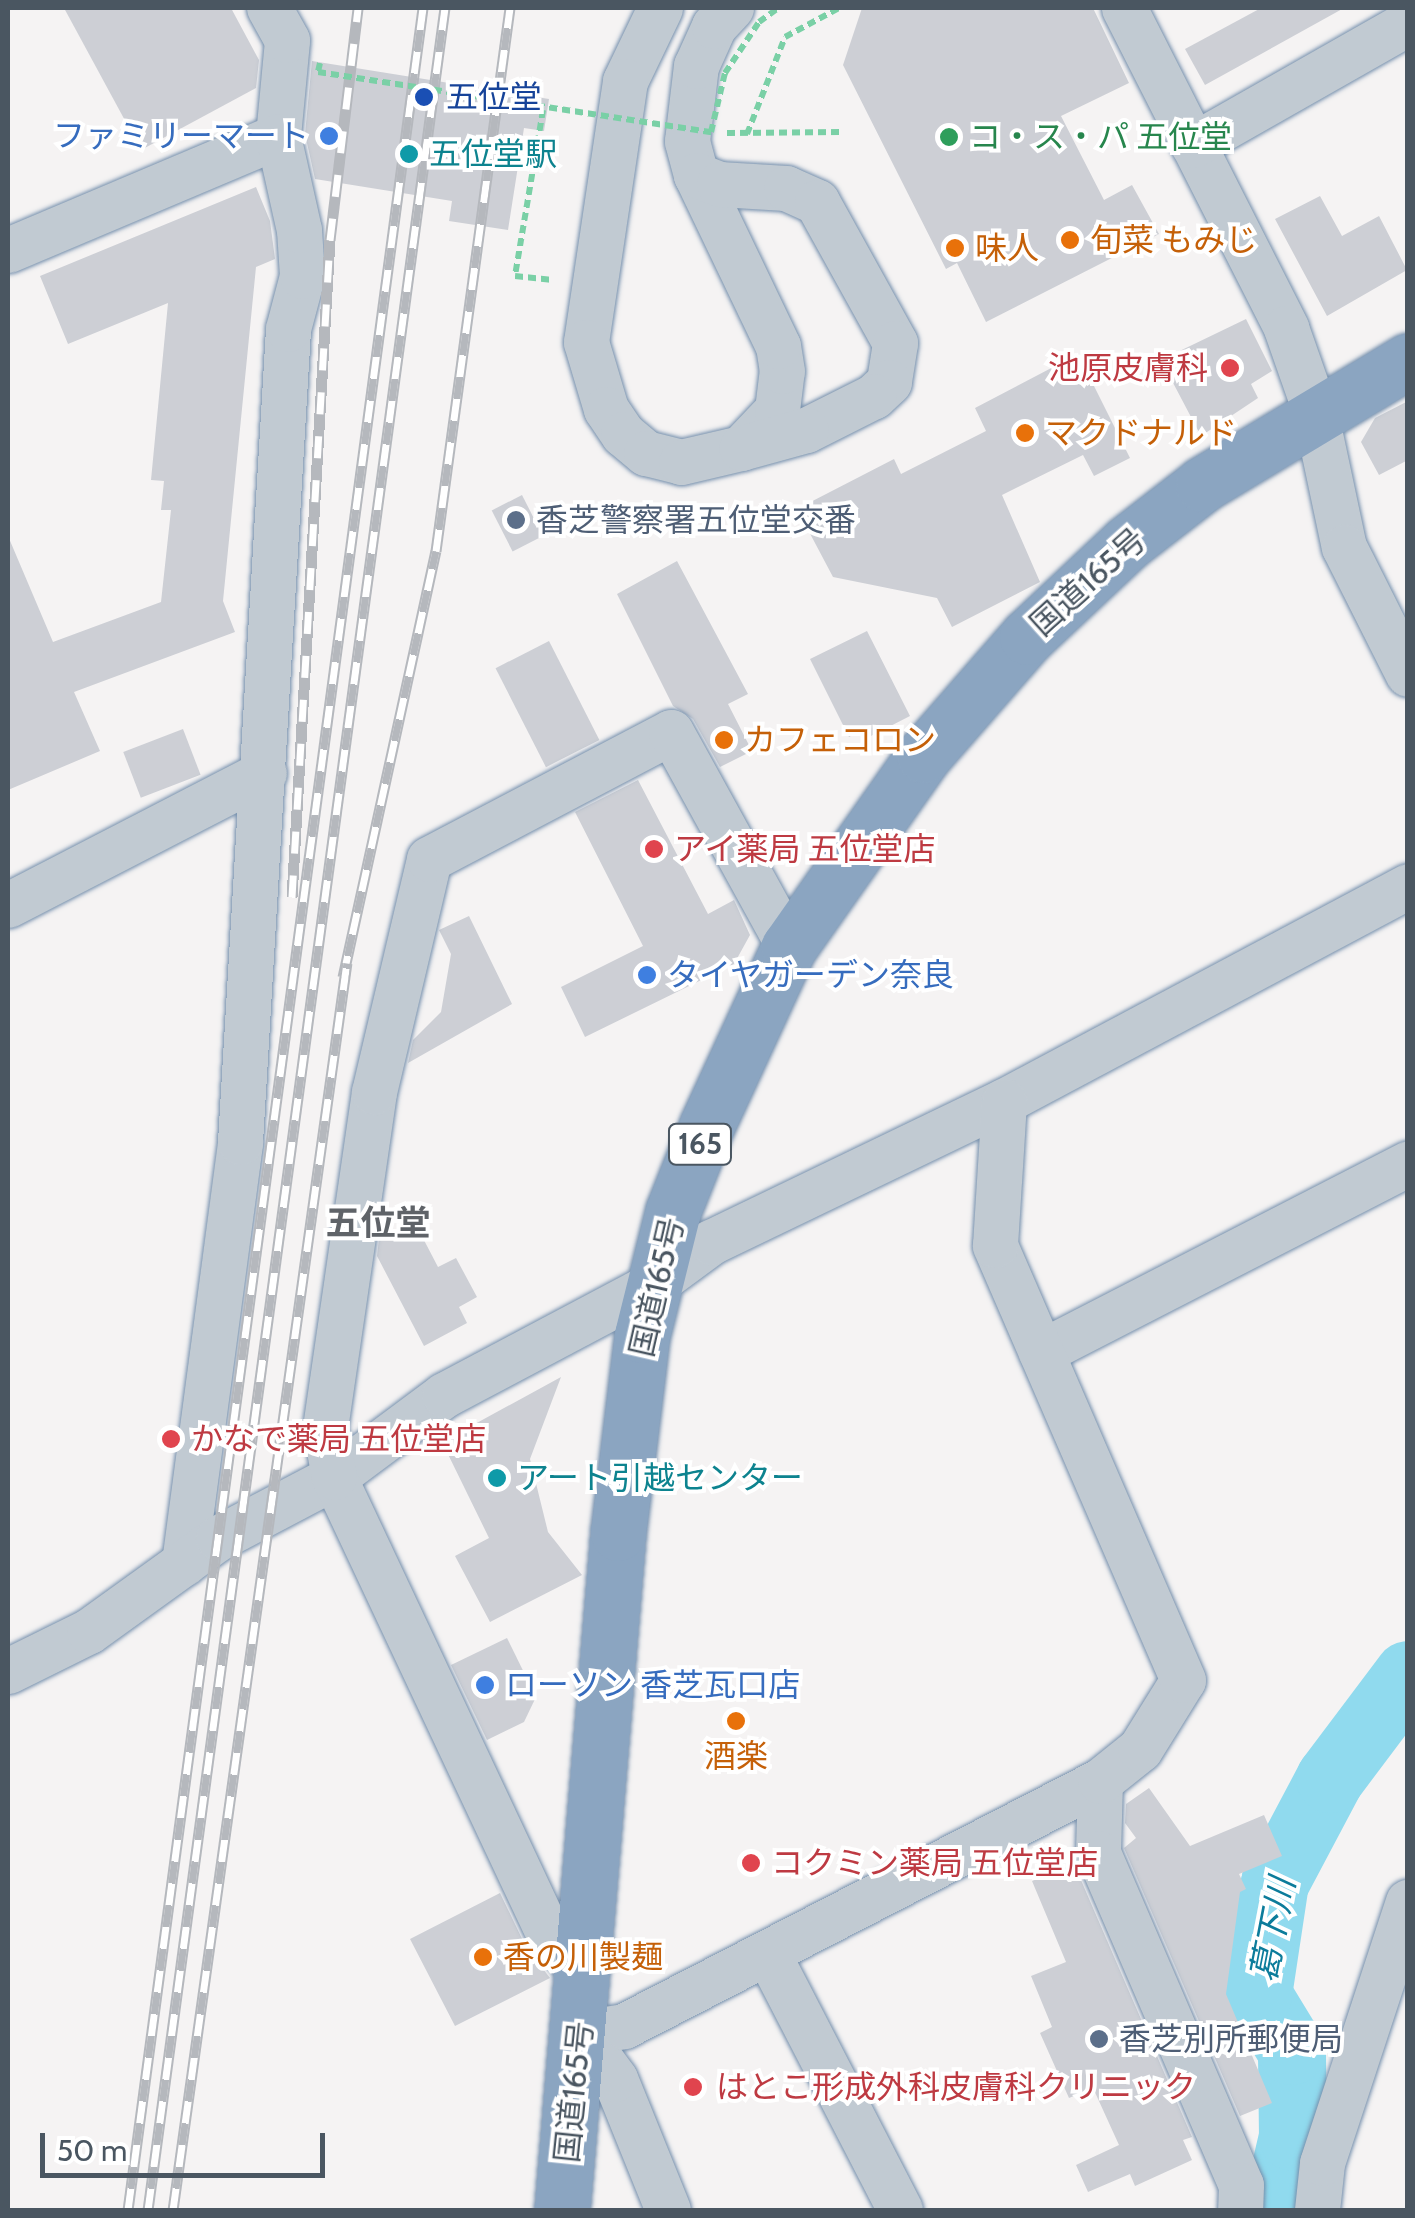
<!DOCTYPE html>
<meta charset="utf-8">
<style>
body{margin:0}
#map{position:relative;width:1415px;height:2218px;overflow:hidden;background:#f5f3f3;font-family:Cabin,"Noto Sans JP",sans-serif}
div>[style]{position:absolute}
[style*='--x']{left:calc(var(--x)*1px);top:calc(var(--y)*1px);width:calc(var(--w)*1px);rotate:calc(var(--a)*1deg)}
.river>*{height:68px;margin:-34px;padding:0 34px;transform-origin:34px;border-radius:34px;background:#90daee}
.building>*{inset:0;background:#cdcfd5;transform-origin:0 0}
.path>*{height:6px;margin-top:-3px;transform-origin:0;background:repeating-linear-gradient(90deg,#7ad0a6 0 8px,transparent 0 13px)}
.roads{filter:drop-shadow(0 0 2px #7690ad) drop-shadow(0 0 2px #7690ad)}
.minor>*{height:45px;margin:-22.5px;padding:0 22.5px;transform-origin:22.5px;border-radius:22.5px;background:#c1cad2}
.highway>*{height:55px;margin:-27.5px;padding:0 27.5px;transform-origin:27.5px;border-radius:27.5px;background:#8ba5c1}
.rail>*{height:11px;margin-top:-5.5px;transform-origin:0;background:repeating-linear-gradient(90deg,#fff 0 22px,#b5b8bd 0 44px);box-sizing:border-box;border-block:2px solid #b5b8bd}
.path-bridge>*{height:6px;margin-top:-3px;transform-origin:0;background:repeating-linear-gradient(90deg,#7ad0a6 0 8px,transparent 0 13px)}
.dots>*{width:28px;height:28px;translate:-50% -50%;box-sizing:border-box;border:5px solid #fff;border-radius:50%}
span{translate:-50% -50%;white-space:nowrap;text-align:center;line-height:1.15;-webkit-text-stroke:8px #fff;paint-order:stroke}
.shield-label span{padding:2px 8px;background:#fff;border:2px solid;border-radius:8px;-webkit-text-stroke-width:0}
.shield-label{font-size:30px;color:#4a5661;font-weight:700}
.transit-label{font-size:32px;color:#164399}
.left{translate:0 -50%;text-align:left}
.shop-label{font-size:32px;color:#366cbe}
.right{translate:-100% -50%;text-align:right}
.leisure-label{font-size:32px;color:#27864d}
.culture-label{font-size:32px;color:#0d838f}
.food-label{font-size:32px;color:#c56008}
.health-label{font-size:32px;color:#be3a42}
.service-label{font-size:32px;color:#4e5e75}
.street-label{font-size:32px;color:#4a5661}
.neighbourhood-label{font-size:35px;color:#5f6368;font-weight:700}
.water-label{font-size:35px;color:#0c7c9b;font-style:italic}
.frame{position:absolute;inset:0;border:10px solid #4a5661;pointer-events:none}
.scale{position:absolute;left:40px;top:2133px;width:285px;height:45px;box-sizing:border-box;border:5px solid #4a5661;border-top:0;padding-left:12px;font-size:30px;line-height:35px;white-space:nowrap;color:#4a5661;-webkit-text-stroke:8px #fff;paint-order:stroke}
</style>
<div id="map">
<div class="river">
<i style="--x:1276;--y:2210;--w:75;--a:-76.9"></i>
<i style="--x:1293;--y:2137;--w:86;--a:-90.7"></i>
<i style="--x:1292;--y:2051;--w:66;--a:-121.3"></i>
<i style="--x:1258;--y:1995;--w:113;--a:-81.4"></i>
<i style="--x:1275;--y:1883;--w:118;--a:-62.1"></i>
<i style="--x:1330;--y:1779;--w:130;--a:-53.1"></i>
</div>
<div class="building">
<i style="clip-path:polygon(64px 8px,231px 8px,259px 60px,256px 88px,141px 150px)"></i>
<i style="clip-path:polygon(862px 8px,1093px 8px,1129px 83px,1061px 116px,1104px 200px,1132px 185px,1159px 234px,986px 322px,957px 263px,946px 269px,843px 65px)"></i>
<i style="clip-path:polygon(1261px 8px,1344px 8px,1205px 85px,1185px 49px)"></i>
<i style="clip-path:polygon(312px 61px,549px 99px,544px 131px,524px 128px,508px 230px,449px 221px,452px 201px,315px 179px,305px 134px)"></i>
<i style="clip-path:polygon(256px 187px,270px 221px,275px 259px,256px 267px,223px 601px,235px 632px,74px 692px,100px 751px,8px 790px,8px 536px,53px 642px,161px 602px,171px 510px,161px 510px,164px 481px,151px 480px,168px 303px,68px 344px,40px 276px)"></i>
<i style="clip-path:polygon(1320px 196px,1342px 236px,1379px 216px,1407px 270px,1327px 316px,1275px 219px)"></i>
<i style="clip-path:polygon(1246px 319px,1272px 371px,1251px 384px,1258px 398px,1201px 436px,1161px 360px)"></i>
<i style="clip-path:polygon(1078px 354px,1130px 458px,1094px 476px,1083px 455px,1002px 495px,1040px 582px,952px 627px,937px 598px,833px 577px,797px 509px,894px 459px,901px 474px,986px 431px,975px 408px)"></i>
<i style="clip-path:polygon(1408px 401px,1408px 460px,1379px 475px,1361px 442px,1375px 418px)"></i>
<i style="left:522px;top:495px;width:46px;height:34px;rotate:63deg"></i>
<i style="clip-path:polygon(677px 561px,748px 694px,728px 704px,752px 751px,720px 767px,693px 719px,673px 706px,617px 594px)"></i>
<i style="clip-path:polygon(867px 631px,910px 716px,869px 737px,866px 728px,849px 737px,810px 659px)"></i>
<i style="left:549px;top:641px;width:111px;height:60px;rotate:63deg"></i>
<i style="left:183px;top:729px;width:49px;height:64px;rotate:69deg"></i>
<i style="clip-path:polygon(638px 780px,708px 914px,734px 900px,750px 935px,734px 964px,585px 1037px,561px 987px,643px 946px,575px 812px)"></i>
<i style="clip-path:polygon(469px 916px,512px 1004px,408px 1063px,413px 1040px,441px 1012px,451px 954px,439px 930px)"></i>
<i style="clip-path:polygon(414px 1221px,438px 1267px,456px 1258px,477px 1297px,459px 1307px,467px 1323px,424px 1346px,377px 1256px,379px 1239px)"></i>
<i style="clip-path:polygon(561px 1377px,530px 1459px,548px 1532px,582px 1575px,490px 1622px,455px 1556px,489px 1538px,442px 1442px)"></i>
<i style="clip-path:polygon(507px 1638px,536px 1697px,524px 1722px,487px 1740px,451px 1665px)"></i>
<i style="clip-path:polygon(1149px 1788px,1190px 1846px,1264px 1815px,1282px 1856px,1239px 1874px,1246px 1889px,1240px 1892px,1226px 1994px,1272px 2103px,1240px 2116px,1124px 1848px,1136px 1838px,1125px 1823px,1126px 1804px)"></i>
<i style="clip-path:polygon(1074px 1864px,1192px 2137px,1183px 2140px,1192px 2160px,1135px 2186px,1130px 2174px,1088px 2192px,1076px 2165px,1119px 2145px,1093px 2088px,1069px 2098px,1040px 2033px,1052px 2027px,1031px 1976px,1066px 1962px,1032px 1881px)"></i>
<i style="clip-path:polygon(500px 1893px,526px 1947px,550px 1978px,455px 2026px,410px 1939px)"></i>
</div>
<div class="path">
<i style="--x:543;--y:110;--w:168;--a:99.6"></i>
<i style="--x:515;--y:276;--w:38;--a:6"></i>
<i style="--x:727;--y:133;--w:114;--a:-0.5"></i>
<i style="--x:747;--y:134;--w:104;--a:-68.6"></i>
<i style="--x:785;--y:37;--w:61;--a:-28.2"></i>
</div>
<div class="roads">
<div class="minor">
<i style="--x:660;--y:8;--w:81;--a:115.6"></i>
<i style="--x:625;--y:81;--w:264;--a:98.5"></i>
<i style="--x:586;--y:342;--w:70;--a:73.4"></i>
<i style="--x:606;--y:409;--w:30;--a:56"></i>
<i style="--x:623;--y:434;--w:30;--a:40"></i>
<i style="--x:646;--y:453;--w:36;--a:14"></i>
<i style="--x:681;--y:462;--w:62;--a:-13.1"></i>
<i style="--x:741;--y:448;--w:52;--a:-46.5"></i>
<i style="--x:777;--y:410;--w:39;--a:-83"></i>
<i style="--x:782;--y:371;--w:25;--a:-99"></i>
<i style="--x:778;--y:346;--w:190;--a:-115.6"></i>
<i style="--x:696;--y:175;--w:35;--a:-105"></i>
<i style="--x:687;--y:141;--w:76;--a:-83.2"></i>
<i style="--x:696;--y:66;--w:44;--a:-65.8"></i>
<i style="--x:714;--y:26;--w:25;--a:-47"></i>
<i style="--x:1124;--y:8;--w:359;--a:63.1"></i>
<i style="--x:1286;--y:328;--w:88;--a:70.7"></i>
<i style="--x:1315;--y:411;--w:139;--a:78"></i>
<i style="--x:1344;--y:547;--w:142;--a:63.3"></i>
<i style="--x:1193;--y:145;--w:247;--a:-29.6"></i>
<i style="--x:696;--y:175;--w:25;--a:21"></i>
<i style="--x:719;--y:184;--w:67;--a:3.4"></i>
<i style="--x:786;--y:188;--w:34;--a:24"></i>
<i style="--x:817;--y:202;--w:161;--a:61"></i>
<i style="--x:895;--y:343;--w:39;--a:99"></i>
<i style="--x:889;--y:382;--w:21;--a:137"></i>
<i style="--x:874;--y:396;--w:76;--a:153.4"></i>
<i style="--x:806;--y:430;--w:67;--a:164.5"></i>
<i style="--x:8;--y:250;--w:293;--a:-22.9"></i>
<i style="--x:278;--y:136;--w:96;--a:-84.6"></i>
<i style="--x:287;--y:40;--w:37;--a:-119"></i>
<i style="--x:8;--y:905;--w:288;--a:-27.3"></i>
<i style="--x:1041;--y:1352;--w:413;--a:-27.2"></i>
<i style="--x:184;--y:1563;--w:425;--a:-82.4"></i>
<i style="--x:240;--y:1142;--w:814;--a:-86.62"></i>
<i style="--x:288;--y:329;--w:55;--a:-75.2"></i>
<i style="--x:302;--y:276;--w:46;--a:-93.7"></i>
<i style="--x:299;--y:230;--w:96;--a:-102.6"></i>
<i style="--x:8;--y:1671;--w:90;--a:-26.3"></i>
<i style="--x:89;--y:1631;--w:159;--a:-35.8"></i>
<i style="--x:218;--y:1538;--w:131;--a:-27.7"></i>
<i style="--x:334;--y:1477;--w:137;--a:-36.7"></i>
<i style="--x:444;--y:1395;--w:238;--a:-27.9"></i>
<i style="--x:654;--y:1284;--w:71;--a:-36.4"></i>
<i style="--x:711;--y:1242;--w:325;--a:-25.7"></i>
<i style="--x:1004;--y:1101;--w:458;--a:-28"></i>
<i style="--x:1100;--y:1781;--w:72;--a:91.6"></i>
<i style="--x:1098;--y:1853;--w:361;--a:66.7"></i>
<i style="--x:1241;--y:2185;--w:25;--a:92"></i>
<i style="--x:768;--y:1954;--w:288;--a:62.7"></i>
<i style="--x:585;--y:1975;--w:54;--a:-132"></i>
<i style="--x:549;--y:1935;--w:506;--a:-115.15"></i>
<i style="--x:334;--y:1477;--w:50;--a:-100.4"></i>
<i style="--x:325;--y:1428;--w:340;--a:-81.7"></i>
<i style="--x:374;--y:1092;--w:239;--a:-76.7"></i>
<i style="--x:429;--y:859;--w:273;--a:-27.7"></i>
<i style="--x:671;--y:732;--w:245;--a:61.2"></i>
<i style="--x:668;--y:2210;--w:141;--a:-112"></i>
<i style="--x:615;--y:2079;--w:57;--a:-126.5"></i>
<i style="--x:581;--y:2033;--w:44;--a:-9.2"></i>
<i style="--x:624;--y:2026;--w:535;--a:-27.24"></i>
<i style="--x:1100;--y:1781;--w:51;--a:-38.7"></i>
<i style="--x:1140;--y:1749;--w:81;--a:-58.1"></i>
<i style="--x:1183;--y:1680;--w:474;--a:-113.4"></i>
<i style="--x:995;--y:1245;--w:144;--a:-86.4"></i>
<i style="--x:1317;--y:2210;--w:47;--a:-83.9"></i>
<i style="--x:1322;--y:2163;--w:275;--a:-71.8"></i>
</div>
<div class="highway">
<i style="--x:562;--y:2210;--w:679;--a:-85.27"></i>
<i style="--x:618;--y:1533;--w:199;--a:-83.1"></i>
<i style="--x:642;--y:1335;--w:128;--a:-76"></i>
<i style="--x:673;--y:1211;--w:92;--a:-68.4"></i>
<i style="--x:707;--y:1125;--w:196;--a:-65.3"></i>
<i style="--x:789;--y:947;--w:235;--a:-54.9"></i>
<i style="--x:924;--y:755;--w:157;--a:-48.9"></i>
<i style="--x:1027;--y:637;--w:137;--a:-43.2"></i>
<i style="--x:1127;--y:543;--w:96;--a:-37.8"></i>
<i style="--x:1203;--y:484;--w:239;--a:-31"></i>
</div>
</div>
<div class="rail">
<i style="--x:292;--y:897;--w:658;--a:-86.69"></i>
<i style="--x:330;--y:240;--w:234;--a:-83.1"></i>
<i style="--x:343;--y:977;--w:436;--a:-77.7"></i>
<i style="--x:436;--y:551;--w:548;--a:-82.24"></i>
<i style="--x:128;--y:2210;--w:2222;--a:-82.37"></i>
<i style="--x:148;--y:2210;--w:2222;--a:-82.32"></i>
<i style="--x:173;--y:2210;--w:1259;--a:-82.06"></i>
</div>
<div class="path-bridge">
<i style="--x:320;--y:63;--w:9;--a:103"></i>
<i style="--x:318;--y:72;--w:398;--a:8.7"></i>
<i style="--x:711;--y:132;--w:61;--a:-76.7"></i>
<i style="--x:725;--y:73;--w:61;--a:-56.3"></i>
<i style="--x:759;--y:22;--w:24;--a:-36"></i>
</div>
<div class="dots">
<i style="left:424px;top:97px;background:#1a4fb4"></i>
<i style="left:329px;top:136px;background:#3f7fe0"></i>
<i style="left:949px;top:137px;background:#2e9e5b"></i>
<i style="left:409px;top:154px;background:#0f9aa8"></i>
<i style="left:1070px;top:240px;background:#e8710a"></i>
<i style="left:955px;top:248px;background:#e8710a"></i>
<i style="left:1230px;top:368px;background:#e0444e"></i>
<i style="left:1025px;top:433px;background:#e8710a"></i>
<i style="left:516px;top:520px;background:#5c6f8a"></i>
<i style="left:724px;top:740px;background:#e8710a"></i>
<i style="left:654px;top:849px;background:#e0444e"></i>
<i style="left:647px;top:975px;background:#3f7fe0"></i>
<i style="left:171px;top:1439px;background:#e0444e"></i>
<i style="left:497px;top:1478px;background:#0f9aa8"></i>
<i style="left:485px;top:1685px;background:#3f7fe0"></i>
<i style="left:736px;top:1721px;background:#e8710a"></i>
<i style="left:751px;top:1863px;background:#e0444e"></i>
<i style="left:483px;top:1957px;background:#e8710a"></i>
<i style="left:1099px;top:2039px;background:#5c6f8a"></i>
<i style="left:693px;top:2087px;background:#e0444e"></i>
</div>
<div class="shield-label">
<span style="left:700px;top:1144px">165</span>
</div>
<div class="transit-label">
<span class="left" style="left:446px;top:97px">五位堂</span>
</div>
<div class="shop-label">
<span class="right" style="left:309px;top:136px">ファミリーマート</span>
<span class="left" style="left:667px;top:975px">タイヤガーデン奈良</span>
<span class="left" style="left:505px;top:1685px">ローソン 香芝瓦口店</span>
</div>
<div class="leisure-label">
<span class="left" style="left:969px;top:137px">コ・ス・パ 五位堂</span>
</div>
<div class="culture-label">
<span class="left" style="left:429px;top:154px">五位堂駅</span>
<span class="left" style="left:517px;top:1478px">アート引越センター</span>
</div>
<div class="food-label">
<span class="left" style="left:1090px;top:240px">旬菜 もみじ</span>
<span class="left" style="left:975px;top:248px">味人</span>
<span class="left" style="left:1045px;top:433px">マクドナルド</span>
<span class="left" style="left:744px;top:740px">カフェコロン</span>
<span style="left:736px;top:1756px">酒楽</span>
<span class="left" style="left:503px;top:1957px">香の川製麺</span>
</div>
<div class="health-label">
<span class="right" style="left:1208px;top:368px">池原皮膚科</span>
<span class="left" style="left:674px;top:849px">アイ薬局 五位堂店</span>
<span class="left" style="left:191px;top:1439px">かなで薬局 五位堂店</span>
<span class="left" style="left:771px;top:1863px">コクミン薬局 五位堂店</span>
<span class="left" style="left:716px;top:2087px">はとこ形成外科皮膚科クリニック</span>
</div>
<div class="service-label">
<span class="left" style="left:536px;top:520px">香芝警察署五位堂交番</span>
<span class="left" style="left:1119px;top:2039px">香芝別所郵便局</span>
</div>
<div class="street-label">
<span style="left:1088px;top:582px;rotate:-42deg">国道165号</span>
<span style="left:657px;top:1287px;rotate:-77deg">国道165号</span>
<span style="left:574px;top:2092px;rotate:-84deg">国道165号</span>
</div>
<div class="neighbourhood-label">
<span style="left:378px;top:1223px">五位堂</span>
</div>
<div class="water-label">
<span style="left:1273px;top:1930px;rotate:-79deg">葛下川</span>
</div>
<div class="frame"></div>
<div class="scale">50 m</div>
</div>
